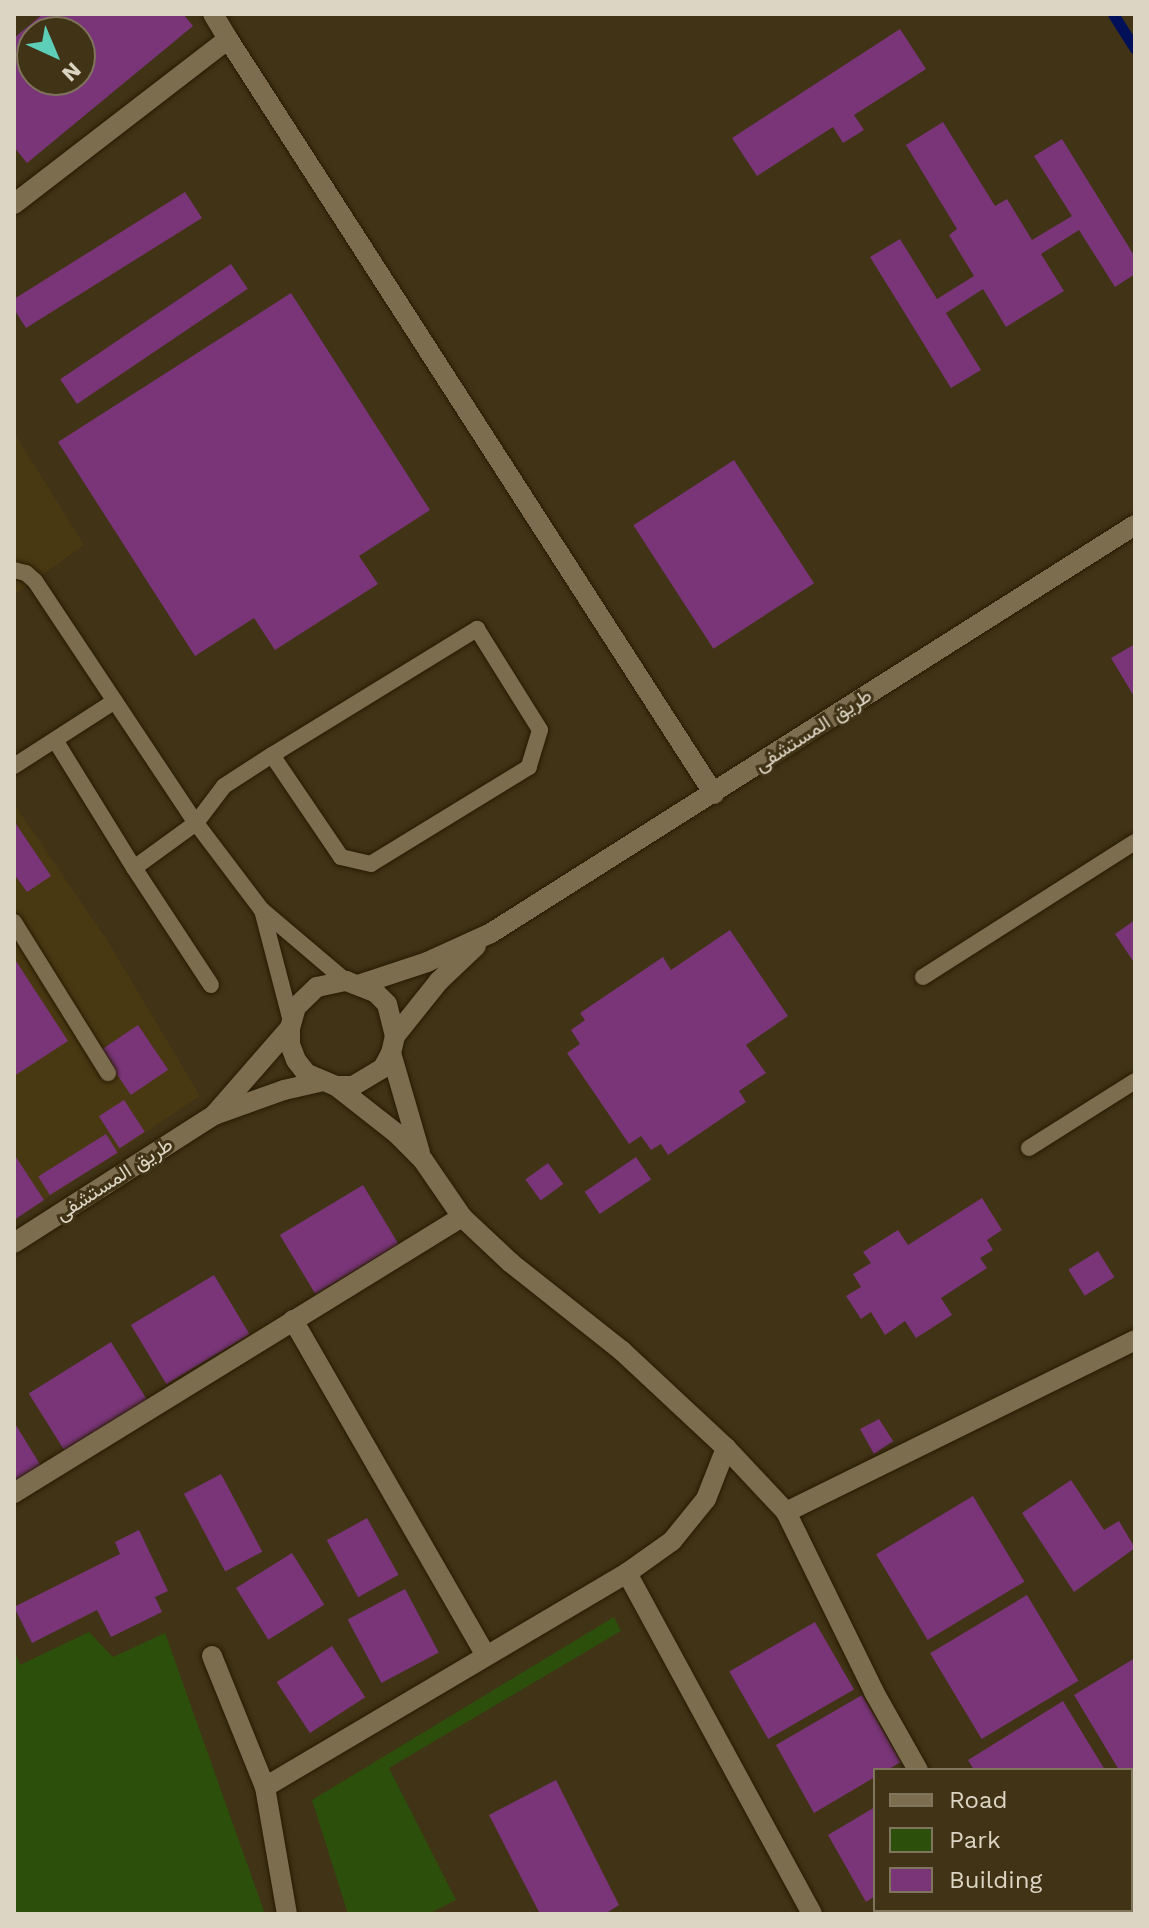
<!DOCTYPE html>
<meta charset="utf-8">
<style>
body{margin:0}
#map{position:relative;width:1149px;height:1928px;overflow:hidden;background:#403316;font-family:"Work Sans",Vazirmatn,sans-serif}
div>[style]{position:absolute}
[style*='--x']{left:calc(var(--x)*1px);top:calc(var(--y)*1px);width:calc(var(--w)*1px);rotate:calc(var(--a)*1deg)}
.built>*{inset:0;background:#493913}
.green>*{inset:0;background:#2d4f0c}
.stream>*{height:11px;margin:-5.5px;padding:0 5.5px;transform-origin:5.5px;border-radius:5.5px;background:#021059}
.building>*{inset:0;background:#793578;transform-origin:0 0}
.roads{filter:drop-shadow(0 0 2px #271b00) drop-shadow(0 0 2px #271b00)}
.service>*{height:16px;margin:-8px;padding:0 8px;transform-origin:8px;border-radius:8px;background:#7b6d4e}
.minor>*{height:20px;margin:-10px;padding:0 10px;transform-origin:10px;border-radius:10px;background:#7b6d4e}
.tertiary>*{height:20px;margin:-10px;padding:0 10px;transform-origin:10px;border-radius:10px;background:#7b6d4e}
span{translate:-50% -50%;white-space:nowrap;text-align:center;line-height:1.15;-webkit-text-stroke:6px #403316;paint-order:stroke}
.street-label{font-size:20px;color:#ddd5c4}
.frame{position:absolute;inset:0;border:16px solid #ddd5c4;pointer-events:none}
.legend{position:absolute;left:873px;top:1768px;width:260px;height:144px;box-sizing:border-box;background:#403316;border:2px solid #7f745c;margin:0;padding:10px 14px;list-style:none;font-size:24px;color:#ddd5c4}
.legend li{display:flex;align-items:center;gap:16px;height:40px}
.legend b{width:40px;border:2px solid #7f745c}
.north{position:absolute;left:16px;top:16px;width:80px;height:80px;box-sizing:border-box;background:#403316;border:2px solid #7f745c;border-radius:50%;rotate:136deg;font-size:22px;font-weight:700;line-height:32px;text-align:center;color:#ddd5c4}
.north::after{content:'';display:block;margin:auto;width:28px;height:36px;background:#5dceb8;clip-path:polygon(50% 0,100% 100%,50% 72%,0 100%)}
</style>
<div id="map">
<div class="built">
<i style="clip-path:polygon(14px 433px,84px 545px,14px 595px)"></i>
<i style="clip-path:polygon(14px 804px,107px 940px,200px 1096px,14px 1220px)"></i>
</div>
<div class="green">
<i style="clip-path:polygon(614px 1617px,621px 1631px,389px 1768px,456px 1900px,428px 1914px,348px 1914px,312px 1800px)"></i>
<i style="clip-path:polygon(89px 1632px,113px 1657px,165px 1633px,265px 1914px,14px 1914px,14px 1650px,20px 1665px)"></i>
</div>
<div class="stream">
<i style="--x:1113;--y:14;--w:41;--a:57.8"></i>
</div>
<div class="building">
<i style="clip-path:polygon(evenodd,43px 14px,183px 14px,193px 26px,27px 163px,14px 147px,14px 38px,43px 14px,32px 32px,80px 32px,80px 80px,32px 80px,32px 32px)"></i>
<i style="clip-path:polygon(900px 29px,926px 69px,854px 115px,864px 130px,843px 143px,833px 127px,757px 176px,732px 138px)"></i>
<i style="clip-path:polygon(943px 122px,995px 206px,1007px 199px,1032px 240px,1072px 216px,1034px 156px,1062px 139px,1135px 257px,1135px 274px,1115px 287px,1079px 230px,1041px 254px,1064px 291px,1006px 327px,983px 289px,946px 313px,981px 370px,951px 388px,870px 257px,900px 239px,937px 299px,974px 276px,949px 235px,957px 229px,906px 145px)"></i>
<i style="clip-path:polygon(185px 192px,202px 218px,26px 328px,14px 309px,14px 299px)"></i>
<i style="left:231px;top:264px;width:30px;height:206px;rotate:56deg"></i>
<i style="clip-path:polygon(291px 293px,430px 510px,359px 556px,378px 584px,275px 650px,254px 618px,195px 656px,58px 442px)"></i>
<i style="left:734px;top:460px;width:147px;height:120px;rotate:57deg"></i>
<i style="clip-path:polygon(1135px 644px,1135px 698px,1111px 658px)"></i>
<i style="clip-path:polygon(14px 821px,51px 876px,27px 892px,14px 874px)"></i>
<i style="clip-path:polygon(1135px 920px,1135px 964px,1115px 934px)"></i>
<i style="clip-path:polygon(730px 930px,788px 1016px,746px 1045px,766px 1073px,739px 1091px,746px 1102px,668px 1155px,661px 1144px,651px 1150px,641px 1136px,629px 1144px,567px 1053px,580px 1044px,571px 1030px,585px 1020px,580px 1013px,663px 957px,671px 970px)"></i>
<i style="clip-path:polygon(14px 958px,68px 1041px,14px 1076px)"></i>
<i style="left:138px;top:1025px;width:54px;height:45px;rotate:56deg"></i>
<i style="left:124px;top:1100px;width:38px;height:30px;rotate:57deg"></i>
<i style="left:106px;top:1134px;width:22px;height:80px;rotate:58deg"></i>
<i style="clip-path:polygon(14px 1154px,44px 1200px,14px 1220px)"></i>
<i style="left:636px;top:1157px;width:27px;height:62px;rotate:56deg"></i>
<i style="left:548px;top:1163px;width:26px;height:28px;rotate:54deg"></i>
<i style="left:363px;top:1185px;width:69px;height:97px;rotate:59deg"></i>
<i style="clip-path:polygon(982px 1198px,1002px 1230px,987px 1240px,993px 1250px,980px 1258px,987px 1268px,941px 1298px,952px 1315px,916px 1338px,905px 1321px,885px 1335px,871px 1312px,861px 1319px,846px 1296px,861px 1287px,853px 1274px,871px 1263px,863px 1252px,898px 1230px,908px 1245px)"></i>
<i style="left:1098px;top:1251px;width:31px;height:35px;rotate:58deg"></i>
<i style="left:214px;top:1275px;width:69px;height:97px;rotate:59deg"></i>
<i style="left:111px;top:1342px;width:68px;height:97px;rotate:58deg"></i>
<i style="clip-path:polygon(879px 1419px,893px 1441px,874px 1454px,860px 1429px)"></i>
<i style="clip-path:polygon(14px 1422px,41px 1466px,14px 1483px)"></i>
<i style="left:221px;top:1474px;width:88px;height:42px;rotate:62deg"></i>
<i style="clip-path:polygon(1071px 1480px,1104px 1530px,1119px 1521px,1135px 1548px,1074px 1592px,1022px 1513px)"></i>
<i style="left:973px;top:1496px;width:100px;height:113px;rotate:59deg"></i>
<i style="left:367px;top:1518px;width:65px;height:46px;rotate:61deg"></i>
<i style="clip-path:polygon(139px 1530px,168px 1591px,155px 1597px,162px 1612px,111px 1637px,97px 1610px,32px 1643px,14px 1607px,120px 1554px,115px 1542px)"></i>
<i style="left:292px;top:1553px;width:61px;height:66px;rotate:58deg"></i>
<i style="left:405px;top:1589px;width:72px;height:65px;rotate:62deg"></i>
<i style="left:1027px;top:1595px;width:100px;height:113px;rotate:59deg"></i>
<i style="left:815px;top:1622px;width:78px;height:99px;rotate:60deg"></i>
<i style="left:332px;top:1646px;width:61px;height:66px;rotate:57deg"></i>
<i style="clip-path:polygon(1135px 1658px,1135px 1775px,1131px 1777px,1131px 1770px,1119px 1770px,1074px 1695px)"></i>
<i style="clip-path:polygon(862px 1695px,901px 1762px,887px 1770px,875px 1770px,875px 1777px,814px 1813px,776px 1745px)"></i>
<i style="clip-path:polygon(1063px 1701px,1105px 1770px,974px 1770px,968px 1760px)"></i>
<i style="clip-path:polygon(556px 1780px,619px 1905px,605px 1914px,540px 1914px,489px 1815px)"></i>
<i style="clip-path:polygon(875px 1807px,875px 1896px,866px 1902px,828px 1835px)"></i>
<i style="clip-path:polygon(1131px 1822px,1135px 1831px,1135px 1914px,1051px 1914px,1049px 1910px,1131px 1910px)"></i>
<i style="clip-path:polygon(914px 1910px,980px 1910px,982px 1914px,905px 1914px)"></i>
</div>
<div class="roads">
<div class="service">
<i style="--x:14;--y:570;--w:12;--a:14"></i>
<i style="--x:26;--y:573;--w:12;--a:42"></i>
<i style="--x:35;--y:581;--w:291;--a:56.4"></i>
<i style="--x:196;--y:823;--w:108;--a:52.9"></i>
<i style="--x:261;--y:909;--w:111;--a:40.3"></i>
<i style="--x:55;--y:740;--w:150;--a:58.3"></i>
<i style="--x:14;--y:766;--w:120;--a:-32.8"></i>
<i style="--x:262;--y:910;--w:115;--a:75.4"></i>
<i style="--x:14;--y:922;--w:178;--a:58.1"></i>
<i style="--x:923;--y:977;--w:251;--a:-32.5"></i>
<i style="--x:211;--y:985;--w:140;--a:-123.3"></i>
<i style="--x:134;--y:868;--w:77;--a:-36"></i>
<i style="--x:196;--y:823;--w:46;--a:-52.9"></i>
<i style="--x:224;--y:786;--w:57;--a:-32.9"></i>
<i style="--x:272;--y:755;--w:241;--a:-31.6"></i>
<i style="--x:477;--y:629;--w:119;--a:58"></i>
<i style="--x:540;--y:730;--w:39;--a:107"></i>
<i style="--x:529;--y:767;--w:185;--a:148.5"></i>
<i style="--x:371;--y:864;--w:31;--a:-167"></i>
<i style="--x:341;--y:857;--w:123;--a:-124.1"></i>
<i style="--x:1029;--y:1148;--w:125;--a:-32.3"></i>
</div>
<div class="minor">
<i style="--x:213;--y:14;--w:29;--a:59"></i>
<i style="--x:14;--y:204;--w:270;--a:-37.6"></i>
<i style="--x:228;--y:39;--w:898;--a:57.23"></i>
<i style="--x:391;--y:1053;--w:104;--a:73.8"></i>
<i style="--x:336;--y:1086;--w:76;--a:38.1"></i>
<i style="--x:396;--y:1133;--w:38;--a:45"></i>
<i style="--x:423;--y:1160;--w:69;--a:55.6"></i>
<i style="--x:462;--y:1217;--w:67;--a:43.2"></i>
<i style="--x:511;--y:1263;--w:142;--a:38.4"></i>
<i style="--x:622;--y:1351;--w:142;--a:43"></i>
<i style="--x:726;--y:1448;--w:88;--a:46.8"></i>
<i style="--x:786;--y:1512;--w:200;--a:63.9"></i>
<i style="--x:874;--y:1692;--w:90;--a:60.6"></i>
<i style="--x:293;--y:1320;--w:387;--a:60.1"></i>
<i style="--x:14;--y:1493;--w:526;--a:-31.64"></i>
<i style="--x:786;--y:1512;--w:389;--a:-26.2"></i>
<i style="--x:627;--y:1573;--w:388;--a:61.5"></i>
<i style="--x:212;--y:1656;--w:141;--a:68"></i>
<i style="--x:265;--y:1787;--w:129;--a:80.2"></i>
<i style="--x:265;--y:1787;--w:421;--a:-30.6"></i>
<i style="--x:627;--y:1573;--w:55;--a:-35.4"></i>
<i style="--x:672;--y:1541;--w:54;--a:-51"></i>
<i style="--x:706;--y:1499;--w:55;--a:-68.6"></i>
<i style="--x:991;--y:1910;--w:4;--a:63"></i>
</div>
<div class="tertiary">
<i style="--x:361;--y:984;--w:70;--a:-18.4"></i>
<i style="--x:427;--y:962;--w:70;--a:-24.4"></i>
<i style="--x:491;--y:933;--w:762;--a:-32.36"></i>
<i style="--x:395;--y:1036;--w:70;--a:-51.3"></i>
<i style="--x:439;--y:981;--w:51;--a:-43.4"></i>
<i style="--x:214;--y:1115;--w:116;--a:-48.9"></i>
<i style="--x:290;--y:1028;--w:22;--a:-74"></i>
<i style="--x:296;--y:1007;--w:29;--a:-44"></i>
<i style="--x:317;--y:987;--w:30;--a:-12"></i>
<i style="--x:346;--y:981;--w:31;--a:21"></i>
<i style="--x:375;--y:992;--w:17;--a:45"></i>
<i style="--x:387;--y:1004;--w:33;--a:76"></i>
<i style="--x:395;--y:1036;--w:17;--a:103"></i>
<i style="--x:391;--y:1053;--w:17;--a:118"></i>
<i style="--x:383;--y:1068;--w:35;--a:149"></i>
<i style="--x:353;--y:1086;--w:17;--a:180"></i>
<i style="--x:336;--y:1086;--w:33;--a:-157"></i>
<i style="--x:306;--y:1073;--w:16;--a:-128"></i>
<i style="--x:296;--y:1060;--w:17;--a:-111"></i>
<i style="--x:290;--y:1044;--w:16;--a:-90"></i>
<i style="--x:14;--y:1243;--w:237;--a:-32.6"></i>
<i style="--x:214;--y:1115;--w:74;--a:-19.7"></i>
<i style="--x:284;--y:1090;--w:37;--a:-13"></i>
</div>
</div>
<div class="street-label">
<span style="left:813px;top:730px;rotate:-33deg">طريق المستشفى</span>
<span style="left:114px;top:1179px;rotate:-33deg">طريق المستشفى</span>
</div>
<div class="frame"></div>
<ul class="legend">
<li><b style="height:10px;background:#7b6d4e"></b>Road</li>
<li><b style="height:22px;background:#2d4f0c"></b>Park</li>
<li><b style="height:22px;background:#793578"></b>Building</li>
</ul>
<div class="north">N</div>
</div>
